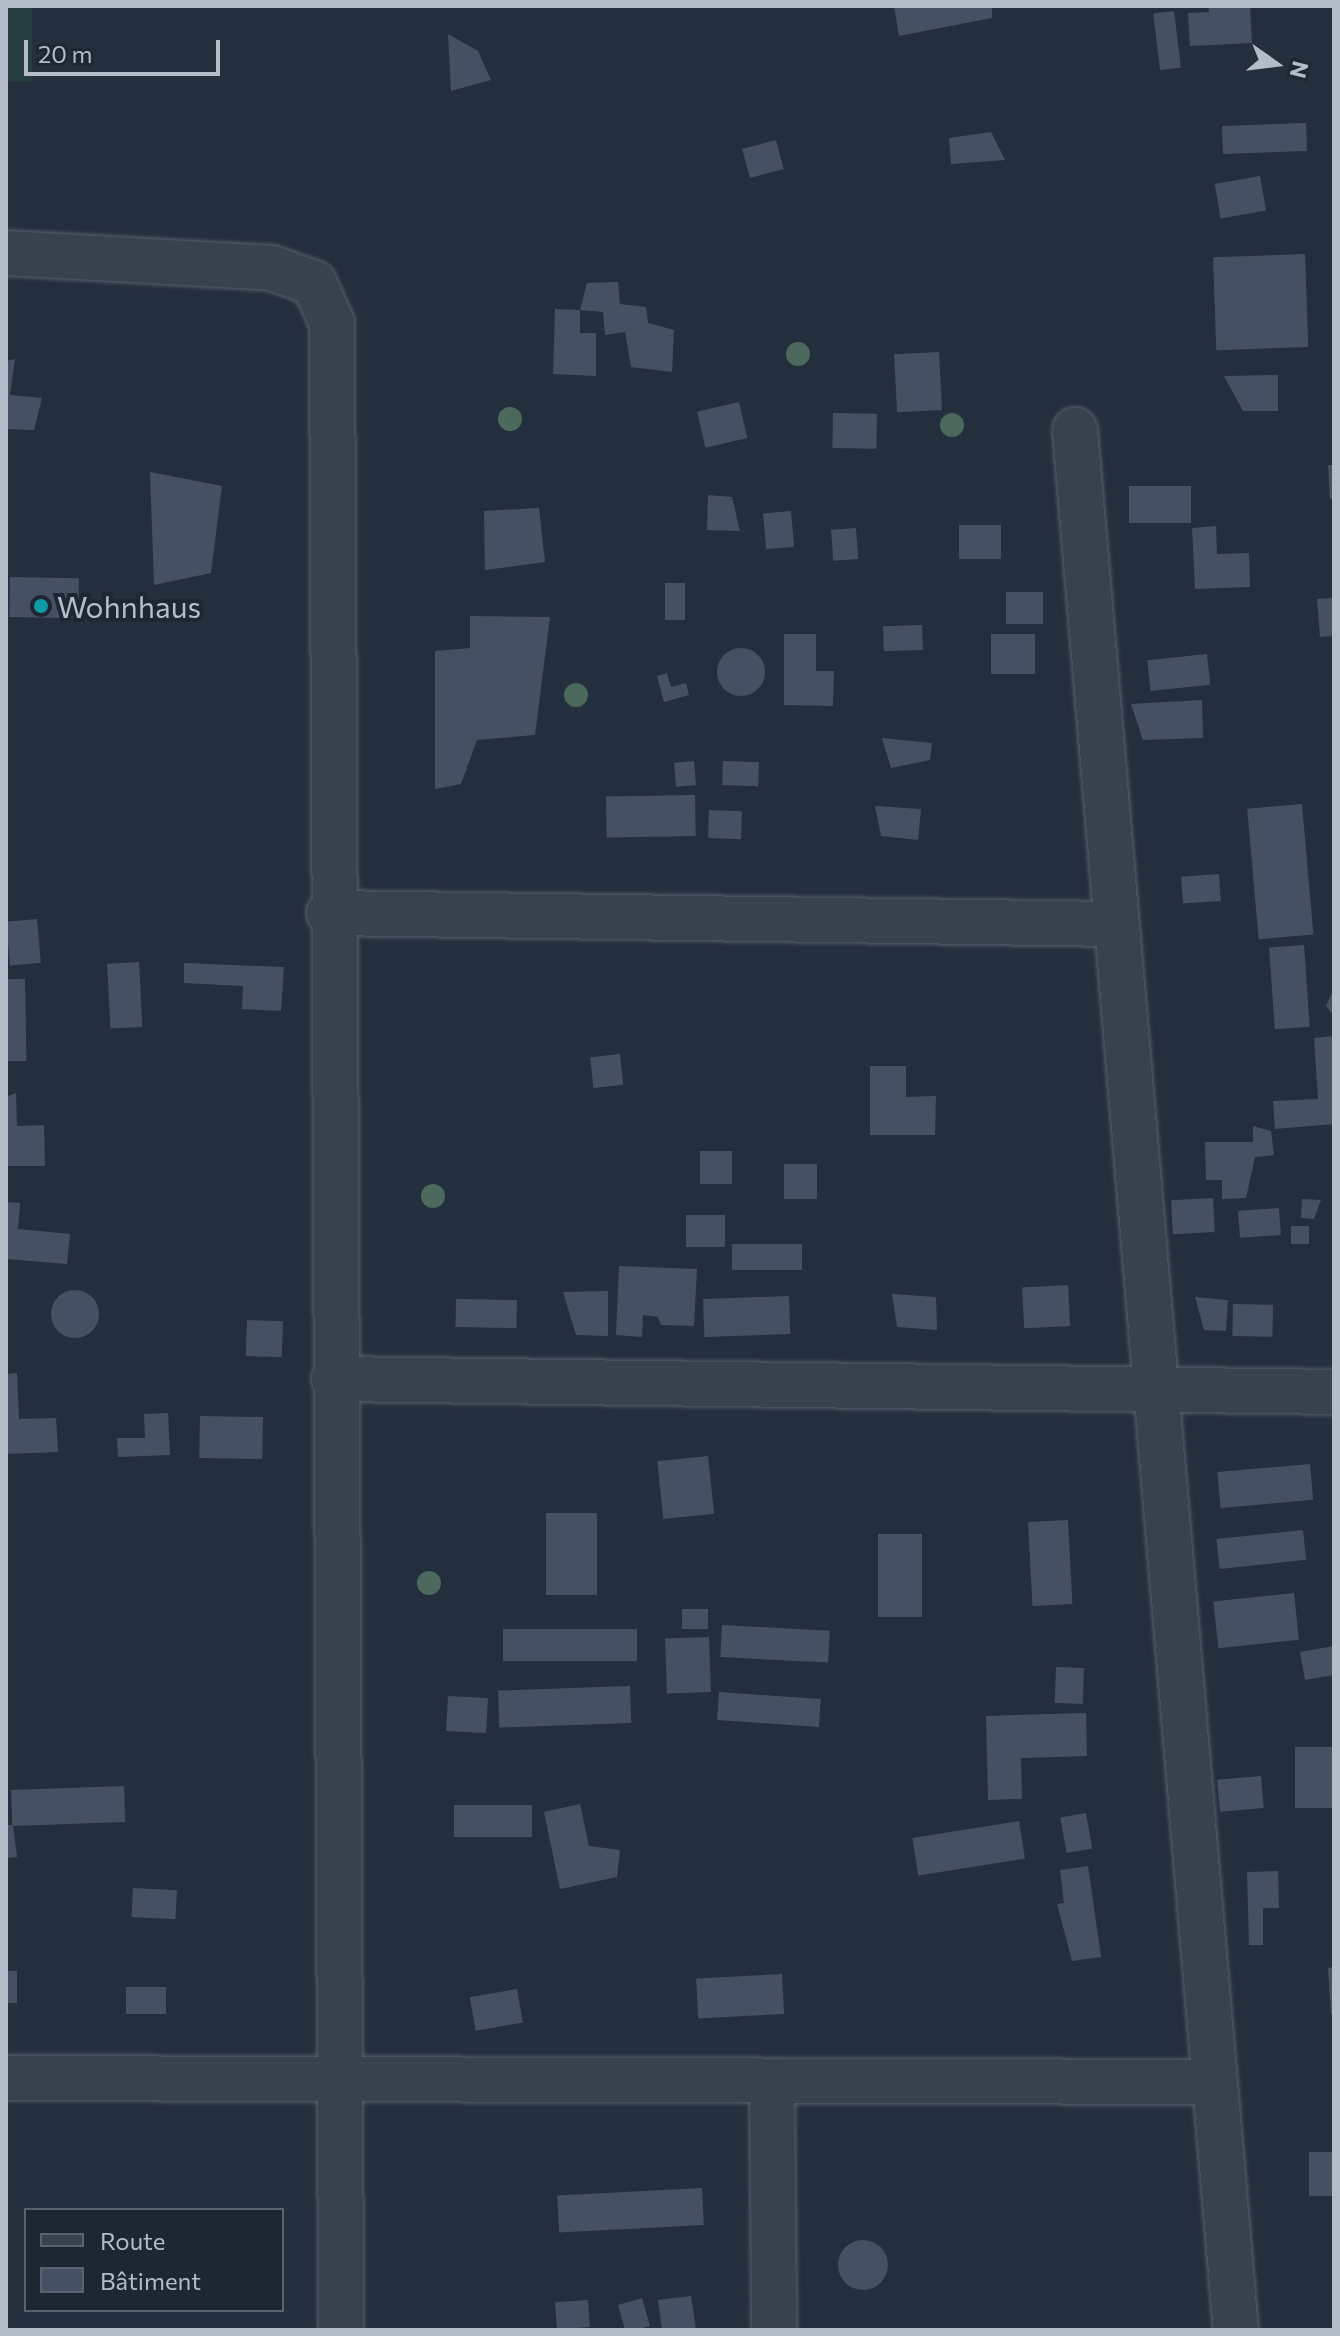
<!DOCTYPE html>
<meta charset="utf-8">
<style>
body{margin:0}
#map{position:relative;width:1340px;height:2336px;overflow:hidden;background:#242f3e;font-family:Commissioner,sans-serif}
div>[style]{position:absolute}
[style*='--x']{left:calc(var(--x)*1px);top:calc(var(--y)*1px);width:calc(var(--w)*1px);rotate:calc(var(--a)*1deg)}
.green>*{inset:0;background:#263c3f;transform-origin:0 0}
.building>*{inset:0;background:#455162;transform-origin:0 0}
.round{border-radius:50%}
.roads{filter:drop-shadow(0 0 2px #565f6c) drop-shadow(0 0 2px #565f6c)}
.minor>*{height:44px;margin:-22px;padding:0 22px;transform-origin:22px;border-radius:22px;background:#38414e}
.trees>*{width:24px;height:24px;margin:-12px;border-radius:50%;background:#4b6a5d}
.dots>*{width:22px;height:22px;translate:-50% -50%;box-sizing:border-box;border:4px solid #1d2633;border-radius:50%}
span{translate:-50% -50%;white-space:nowrap;text-align:center;line-height:1.15;-webkit-text-stroke:8px #1d2633;paint-order:stroke}
.poi-label{font-size:30px;color:#b4bcc9}
.left{translate:0 -50%;text-align:left}
.frame{position:absolute;inset:0;border:8px solid #b4bcc9;pointer-events:none}
.legend{position:absolute;left:24px;top:2208px;width:260px;height:104px;box-sizing:border-box;background:#1d2633;border:2px solid #59626f;margin:0;padding:10px 14px;list-style:none;font-size:24px;color:#b4bcc9}
.legend li{display:flex;align-items:center;gap:16px;height:40px}
.legend b{width:40px;border:2px solid #59626f}
.north{position:absolute;left:1236px;top:24px;width:80px;height:80px;-webkit-text-stroke:6px #1d2633;paint-order:stroke;rotate:104deg;font-size:22px;font-weight:700;line-height:32px;text-align:center;color:#b4bcc9}
.north::after{content:'';display:block;margin:auto;width:28px;height:36px;background:#b4bcc9;clip-path:polygon(50% 0,100% 100%,50% 72%,0 100%)}
.scale{position:absolute;left:24px;top:40px;width:196px;height:36px;box-sizing:border-box;border:4px solid #b4bcc9;border-top:0;padding-left:10px;font-size:24px;line-height:28px;white-space:nowrap;color:#b4bcc9;-webkit-text-stroke:6px #1d2633;paint-order:stroke}
</style>
<div id="map">
<div class="green">
<i style="left:6px;top:6px;width:26px;height:76px"></i>
</div>
<div class="building">
<i style="clip-path:polygon(894px 6px,992px 6px,992px 18px,899px 36px)"></i>
<i style="clip-path:polygon(1208px 6px,1250px 6px,1252px 43px,1190px 46px,1188px 13px,1209px 12px)"></i>
<i style="left:1174px;top:11px;width:57px;height:21px;rotate:83deg"></i>
<i style="clip-path:polygon(448px 34px,478px 51px,491px 80px,451px 91px)"></i>
<i style="left:1306px;top:123px;width:28px;height:84px;rotate:88deg"></i>
<i style="clip-path:polygon(991px 132px,1005px 160px,951px 164px,949px 138px)"></i>
<i style="left:776px;top:140px;width:30px;height:35px;rotate:75deg"></i>
<i style="left:1260px;top:176px;width:35px;height:46px;rotate:80deg"></i>
<i style="left:1305px;top:254px;width:93px;height:92px;rotate:88deg"></i>
<i style="clip-path:polygon(618px 282px,620px 304px,646px 307px,648px 323px,674px 330px,672px 372px,631px 367px,625px 332px,605px 335px,603px 312px,580px 310px,587px 283px)"></i>
<i style="clip-path:polygon(555px 309px,580px 310px,580px 333px,596px 333px,596px 376px,553px 374px)"></i>
<i style="left:939px;top:352px;width:58px;height:45px;rotate:87deg"></i>
<i style="clip-path:polygon(15px 359px,10px 395px,42px 398px,34px 430px,6px 429px,6px 361px)"></i>
<i style="clip-path:polygon(1278px 375px,1278px 411px,1243px 411px,1224px 376px)"></i>
<i style="left:739px;top:402px;width:37px;height:43px;rotate:77deg"></i>
<i style="left:833px;top:413px;width:44px;height:35px;rotate:1deg"></i>
<i style="clip-path:polygon(1328px 465px,1334px 465px,1334px 499px,1330px 499px)"></i>
<i style="clip-path:polygon(150px 472px,222px 486px,211px 573px,154px 585px)"></i>
<i style="left:1191px;top:486px;width:37px;height:62px;rotate:90deg"></i>
<i style="clip-path:polygon(708px 495px,732px 497px,740px 531px,707px 530px)"></i>
<i style="clip-path:polygon(539px 508px,545px 562px,485px 570px,484px 511px)"></i>
<i style="left:791px;top:511px;width:36px;height:28px;rotate:85deg"></i>
<i style="left:959px;top:525px;width:42px;height:34px"></i>
<i style="clip-path:polygon(1216px 526px,1217px 554px,1249px 553px,1250px 587px,1195px 589px,1192px 528px)"></i>
<i style="left:856px;top:528px;width:31px;height:25px;rotate:86deg"></i>
<i style="left:10px;top:577px;width:69px;height:40px;rotate:1deg"></i>
<i style="left:665px;top:583px;width:20px;height:37px"></i>
<i style="left:1006px;top:592px;width:37px;height:32px"></i>
<i style="clip-path:polygon(1334px 598px,1334px 636px,1320px 637px,1317px 599px)"></i>
<i style="clip-path:polygon(470px 616px,550px 617px,535px 735px,477px 740px,461px 784px,435px 789px,435px 651px,470px 648px)"></i>
<i style="left:922px;top:625px;width:25px;height:39px;rotate:88deg"></i>
<i style="clip-path:polygon(784px 634px,816px 634px,816px 671px,834px 671px,833px 706px,784px 705px)"></i>
<i style="left:991px;top:634px;width:44px;height:40px"></i>
<i class="round" style="left:717px;top:648px;width:48px;height:48px"></i>
<i style="left:1207px;top:654px;width:31px;height:60px;rotate:84deg"></i>
<i style="clip-path:polygon(667px 673px,671px 687px,686px 683px,689px 695px,664px 702px,657px 676px)"></i>
<i style="clip-path:polygon(1202px 700px,1203px 738px,1143px 740px,1131px 704px)"></i>
<i style="clip-path:polygon(882px 738px,932px 743px,930px 760px,891px 768px)"></i>
<i style="left:694px;top:761px;width:24px;height:20px;rotate:85deg"></i>
<i style="left:723px;top:761px;width:36px;height:24px;rotate:2deg"></i>
<i style="left:695px;top:795px;width:41px;height:89px;rotate:89deg"></i>
<i style="left:1302px;top:804px;width:131px;height:55px;rotate:85deg"></i>
<i style="clip-path:polygon(875px 806px,921px 809px,918px 840px,881px 836px)"></i>
<i style="left:709px;top:810px;width:33px;height:28px;rotate:2deg"></i>
<i style="left:1219px;top:874px;width:27px;height:38px;rotate:86deg"></i>
<i style="left:37px;top:919px;width:44px;height:31px;rotate:85deg"></i>
<i style="left:1304px;top:945px;width:82px;height:35px;rotate:86deg"></i>
<i style="left:139px;top:962px;width:65px;height:32px;rotate:87deg"></i>
<i style="clip-path:polygon(184px 963px,284px 967px,281px 1011px,242px 1009px,243px 986px,184px 983px)"></i>
<i style="left:25px;top:979px;width:82px;height:19px;rotate:89deg"></i>
<i style="clip-path:polygon(1334px 989px,1334px 1016px,1326px 1006px)"></i>
<i style="clip-path:polygon(1334px 1036px,1334px 1124px,1275px 1129px,1273px 1101px,1318px 1099px,1314px 1038px)"></i>
<i style="left:620px;top:1054px;width:31px;height:30px;rotate:84deg"></i>
<i style="clip-path:polygon(870px 1066px,906px 1066px,906px 1097px,936px 1096px,935px 1135px,870px 1135px)"></i>
<i style="clip-path:polygon(16px 1093px,17px 1126px,44px 1125px,45px 1166px,6px 1166px,6px 1097px)"></i>
<i style="clip-path:polygon(1253px 1126px,1271px 1131px,1274px 1155px,1255px 1157px,1246px 1198px,1222px 1199px,1222px 1180px,1206px 1180px,1205px 1142px,1253px 1142px)"></i>
<i style="left:700px;top:1151px;width:32px;height:33px"></i>
<i style="left:784px;top:1164px;width:33px;height:35px"></i>
<i style="left:1213px;top:1198px;width:34px;height:42px;rotate:87deg"></i>
<i style="clip-path:polygon(1302px 1199px,1321px 1200px,1314px 1219px,1301px 1218px)"></i>
<i style="clip-path:polygon(6px 1202px,20px 1203px,18px 1229px,70px 1234px,67px 1264px,6px 1259px)"></i>
<i style="left:1279px;top:1208px;width:27px;height:41px;rotate:86deg"></i>
<i style="left:725px;top:1215px;width:32px;height:39px;rotate:90deg"></i>
<i style="left:1291px;top:1226px;width:18px;height:18px"></i>
<i style="left:732px;top:1244px;width:70px;height:26px"></i>
<i style="clip-path:polygon(619px 1266px,697px 1269px,694px 1326px,661px 1325px,658px 1317px,643px 1315px,642px 1337px,616px 1335px)"></i>
<i style="left:1068px;top:1285px;width:41px;height:46px;rotate:87deg"></i>
<i class="round" style="left:51px;top:1290px;width:48px;height:48px"></i>
<i style="clip-path:polygon(608px 1291px,608px 1336px,576px 1335px,563px 1292px)"></i>
<i style="clip-path:polygon(892px 1294px,936px 1297px,937px 1330px,897px 1327px)"></i>
<i style="left:789px;top:1296px;width:38px;height:86px;rotate:88deg"></i>
<i style="clip-path:polygon(1195px 1297px,1228px 1300px,1226px 1331px,1204px 1330px)"></i>
<i style="left:456px;top:1299px;width:61px;height:28px;rotate:1deg"></i>
<i style="left:1233px;top:1304px;width:40px;height:32px;rotate:1deg"></i>
<i style="left:247px;top:1320px;width:36px;height:36px;rotate:2deg"></i>
<i style="clip-path:polygon(17px 1373px,19px 1419px,56px 1418px,58px 1452px,6px 1454px,6px 1374px)"></i>
<i style="clip-path:polygon(168px 1413px,170px 1455px,118px 1457px,117px 1438px,145px 1438px,144px 1414px)"></i>
<i style="left:263px;top:1417px;width:42px;height:63px;rotate:91deg"></i>
<i style="left:708px;top:1456px;width:58px;height:51px;rotate:84deg"></i>
<i style="left:1310px;top:1464px;width:36px;height:93px;rotate:85deg"></i>
<i style="left:546px;top:1513px;width:51px;height:82px"></i>
<i style="left:1068px;top:1520px;width:84px;height:40px;rotate:87deg"></i>
<i style="left:1303px;top:1530px;width:30px;height:87px;rotate:84deg"></i>
<i style="left:878px;top:1534px;width:44px;height:83px"></i>
<i style="left:1294px;top:1593px;width:47px;height:81px;rotate:84deg"></i>
<i style="left:708px;top:1609px;width:20px;height:26px;rotate:90deg"></i>
<i style="left:722px;top:1625px;width:108px;height:32px;rotate:3deg"></i>
<i style="left:637px;top:1629px;width:32px;height:134px;rotate:90deg"></i>
<i style="left:709px;top:1637px;width:55px;height:44px;rotate:88deg"></i>
<i style="clip-path:polygon(1334px 1646px,1334px 1675px,1305px 1680px,1300px 1652px)"></i>
<i style="left:1056px;top:1667px;width:28px;height:36px;rotate:2deg"></i>
<i style="left:630px;top:1686px;width:37px;height:132px;rotate:88deg"></i>
<i style="left:719px;top:1692px;width:102px;height:28px;rotate:4deg"></i>
<i style="left:448px;top:1696px;width:40px;height:35px;rotate:3deg"></i>
<i style="clip-path:polygon(1086px 1713px,1087px 1756px,1021px 1758px,1022px 1799px,988px 1800px,986px 1716px)"></i>
<i style="left:1334px;top:1747px;width:61px;height:39px;rotate:90deg"></i>
<i style="left:1261px;top:1776px;width:32px;height:44px;rotate:85deg"></i>
<i style="left:124px;top:1786px;width:36px;height:113px;rotate:88deg"></i>
<i style="clip-path:polygon(580px 1804px,589px 1846px,620px 1850px,617px 1877px,560px 1889px,544px 1812px)"></i>
<i style="left:454px;top:1805px;width:78px;height:32px"></i>
<i style="left:1086px;top:1813px;width:36px;height:26px;rotate:80deg"></i>
<i style="left:1019px;top:1821px;width:38px;height:108px;rotate:81deg"></i>
<i style="clip-path:polygon(6px 1825px,13px 1825px,17px 1857px,6px 1858px)"></i>
<i style="clip-path:polygon(1088px 1866px,1101px 1957px,1072px 1961px,1057px 1904px,1064px 1903px,1060px 1870px)"></i>
<i style="clip-path:polygon(1278px 1871px,1279px 1908px,1263px 1908px,1263px 1945px,1249px 1945px,1247px 1872px)"></i>
<i style="left:133px;top:1888px;width:44px;height:29px;rotate:3deg"></i>
<i style="clip-path:polygon(1334px 1967px,1334px 2014px,1331px 2014px,1328px 1968px)"></i>
<i style="left:6px;top:1971px;width:11px;height:32px"></i>
<i style="left:782px;top:1974px;width:40px;height:86px;rotate:87deg"></i>
<i style="left:126px;top:1987px;width:40px;height:27px"></i>
<i style="left:517px;top:1989px;width:34px;height:48px;rotate:80deg"></i>
<i style="left:1334px;top:2152px;width:44px;height:25px;rotate:90deg"></i>
<i style="left:702px;top:2188px;width:37px;height:145px;rotate:87deg"></i>
<i class="round" style="left:838px;top:2240px;width:50px;height:50px"></i>
<i style="clip-path:polygon(691px 2296px,696px 2330px,662px 2330px,658px 2300px)"></i>
<i style="left:642px;top:2298px;width:29px;height:25px;rotate:74deg"></i>
<i style="left:588px;top:2300px;width:27px;height:33px;rotate:86deg"></i>
</div>
<div class="roads">
<div class="minor">
<i style="--x:6;--y:253;--w:266;--a:3.2"></i>
<i style="--x:272;--y:268;--w:45;--a:19.7"></i>
<i style="--x:314;--y:283;--w:44;--a:65.8"></i>
<i style="--x:332;--y:323;--w:2007;--a:89.74"></i>
<i style="--x:1075;--y:430;--w:1907;--a:85.16"></i>
<i style="--x:329;--y:913;--w:786;--a:0.8"></i>
<i style="--x:334;--y:1379;--w:1000;--a:0.74"></i>
<i style="--x:6;--y:2078;--w:1209;--a:0.19"></i>
<i style="--x:772;--y:2081;--w:249;--a:89.5"></i>
</div>
</div>
<div class="trees">
<i style="left:798px;top:354px"></i>
<i style="left:510px;top:419px"></i>
<i style="left:952px;top:425px"></i>
<i style="left:576px;top:695px"></i>
<i style="left:433px;top:1196px"></i>
<i style="left:429px;top:1583px"></i>
</div>
<div class="dots">
<i style="left:41px;top:606px;background:#0f9aa8"></i>
</div>
<div class="poi-label">
<span class="left" style="left:57px;top:606px">Wohnhaus</span>
</div>
<div class="frame"></div>
<ul class="legend">
<li><b style="height:10px;background:#38414e"></b>Route</li>
<li><b style="height:22px;background:#455162"></b>Bâtiment</li>
</ul>
<div class="north">N</div>
<div class="scale">20 m</div>
</div>
